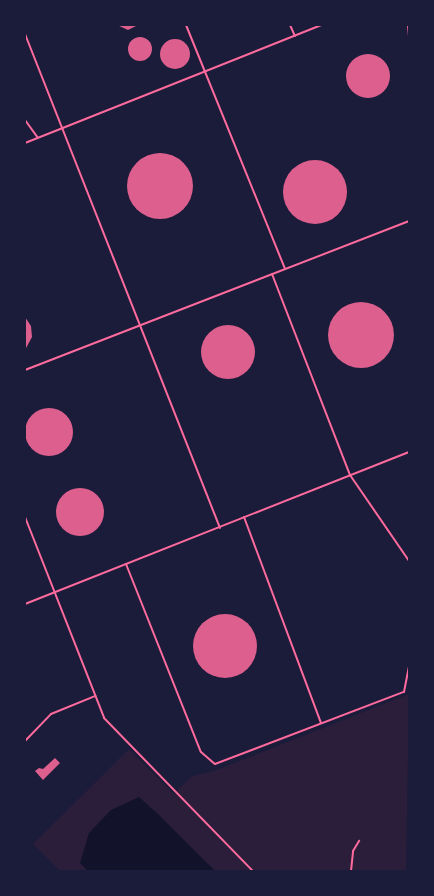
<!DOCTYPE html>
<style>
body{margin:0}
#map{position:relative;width:434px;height:896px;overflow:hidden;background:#1b1b3a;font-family:Helvetica,sans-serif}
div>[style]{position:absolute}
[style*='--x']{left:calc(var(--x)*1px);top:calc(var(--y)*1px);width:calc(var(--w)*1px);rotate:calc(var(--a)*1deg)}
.green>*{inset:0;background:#2a1e3b}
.water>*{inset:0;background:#12122b}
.building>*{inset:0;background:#dd5f8e}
.round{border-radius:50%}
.service>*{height:2px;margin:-1px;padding:0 1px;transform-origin:1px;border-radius:1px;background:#ff6b9d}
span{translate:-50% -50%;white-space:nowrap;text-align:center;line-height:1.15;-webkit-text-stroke:4px #1b1b3a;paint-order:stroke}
.frame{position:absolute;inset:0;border:26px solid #1b1b3a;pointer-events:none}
</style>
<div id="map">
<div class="green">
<i style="clip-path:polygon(409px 694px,406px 871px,215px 871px,159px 815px,80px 863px,88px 871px,60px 871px,33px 844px,129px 749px,174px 794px,192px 776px,214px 771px)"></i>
</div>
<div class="water">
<i style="clip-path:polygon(139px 797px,159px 815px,215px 871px,88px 871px,80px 863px,89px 833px,111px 810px)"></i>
</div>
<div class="building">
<i style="clip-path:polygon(117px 25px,138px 25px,128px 30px)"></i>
<i class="round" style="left:128px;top:37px;width:24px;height:24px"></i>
<i class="round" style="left:160px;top:39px;width:30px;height:30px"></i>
<i class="round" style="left:346px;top:54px;width:44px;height:44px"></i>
<i class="round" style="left:127px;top:153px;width:66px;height:66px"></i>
<i class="round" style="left:283px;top:160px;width:64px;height:64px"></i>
<i class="round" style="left:328px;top:302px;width:66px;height:66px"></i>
<i style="clip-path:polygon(25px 317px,31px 326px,32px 337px,25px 350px)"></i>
<i class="round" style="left:201px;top:325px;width:54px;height:54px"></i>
<i class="round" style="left:25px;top:408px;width:48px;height:48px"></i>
<i class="round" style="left:56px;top:488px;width:48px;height:48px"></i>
<i class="round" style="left:193px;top:614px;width:64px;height:64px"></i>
<i style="clip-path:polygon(55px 758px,60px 763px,43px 780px,35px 771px,39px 768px,43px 769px)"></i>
</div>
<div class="service">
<i style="--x:186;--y:25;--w:263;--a:67.9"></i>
<i style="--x:290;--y:25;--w:12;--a:66"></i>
<i style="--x:408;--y:25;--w:12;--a:85"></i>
<i style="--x:25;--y:34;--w:531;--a:68.46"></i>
<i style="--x:25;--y:120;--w:22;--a:54"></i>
<i style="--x:25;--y:143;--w:319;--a:-21.7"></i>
<i style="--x:272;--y:274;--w:216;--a:68.8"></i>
<i style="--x:350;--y:475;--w:104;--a:55.5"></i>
<i style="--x:25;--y:370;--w:412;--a:-21.2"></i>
<i style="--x:25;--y:517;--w:216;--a:68.5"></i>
<i style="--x:104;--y:718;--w:214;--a:45.8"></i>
<i style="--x:244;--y:517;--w:220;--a:69.5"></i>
<i style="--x:126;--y:564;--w:202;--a:68.3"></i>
<i style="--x:201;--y:752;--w:18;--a:41"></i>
<i style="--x:215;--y:764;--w:202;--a:-20.9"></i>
<i style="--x:404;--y:692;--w:25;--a:-79"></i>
<i style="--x:25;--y:604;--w:413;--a:-21.6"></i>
<i style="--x:25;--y:741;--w:37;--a:-46"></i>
<i style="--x:51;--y:714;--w:48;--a:-22.2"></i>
<i style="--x:351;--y:871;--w:20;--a:-84"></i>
<i style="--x:353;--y:851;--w:12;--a:-59"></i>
</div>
<div class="frame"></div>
</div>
